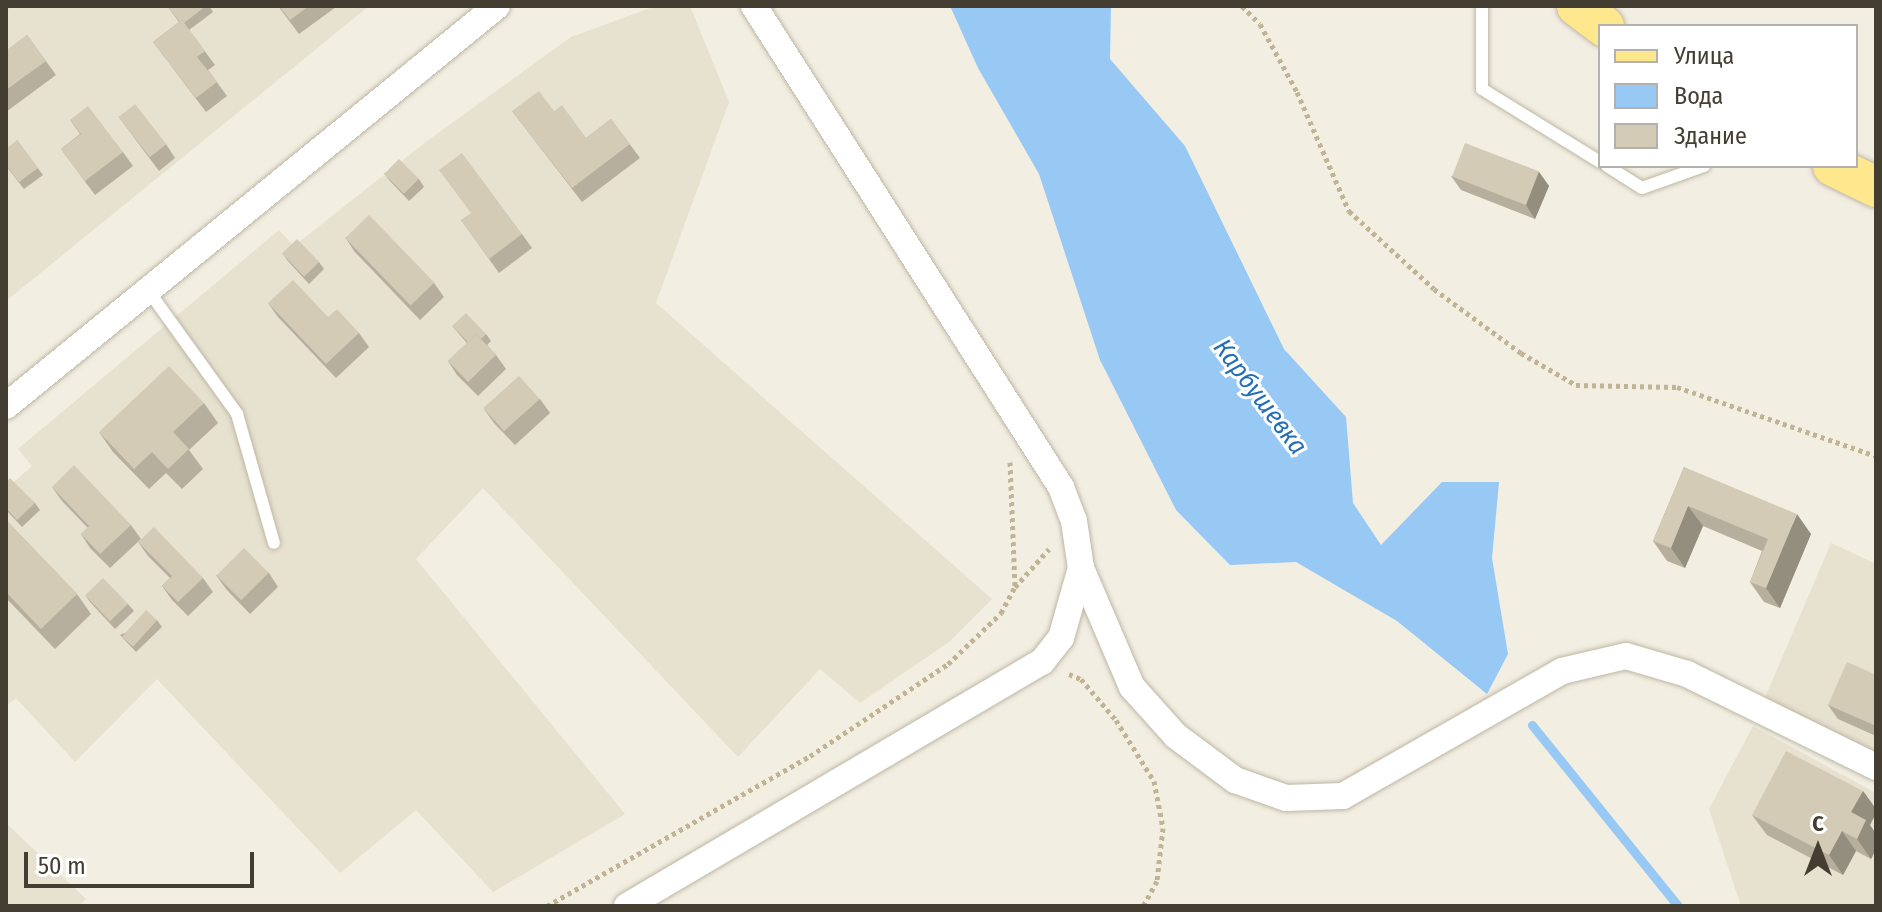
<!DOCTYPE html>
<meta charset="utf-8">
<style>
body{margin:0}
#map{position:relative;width:1882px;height:912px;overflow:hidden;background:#f2eee2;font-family:"Fira Sans Condensed",sans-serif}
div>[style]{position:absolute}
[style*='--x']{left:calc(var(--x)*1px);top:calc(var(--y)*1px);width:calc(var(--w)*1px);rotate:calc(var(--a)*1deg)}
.residential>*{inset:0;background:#e7e1cf}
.water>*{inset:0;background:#98c8f4}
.stream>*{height:9px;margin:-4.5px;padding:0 4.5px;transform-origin:4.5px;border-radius:4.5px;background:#98c8f4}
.path>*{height:5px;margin-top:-2.5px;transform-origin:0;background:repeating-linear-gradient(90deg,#c1b494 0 4px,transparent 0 8px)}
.roads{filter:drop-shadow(0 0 2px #beb7a4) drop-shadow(0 0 2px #beb7a4)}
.lane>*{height:12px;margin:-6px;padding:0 6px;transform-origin:6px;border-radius:6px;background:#fff}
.street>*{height:26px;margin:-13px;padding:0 13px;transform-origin:13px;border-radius:13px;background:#fff}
.primary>*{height:40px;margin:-20px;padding:0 20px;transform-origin:20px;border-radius:20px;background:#ffe78e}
.wall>*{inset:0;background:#b6af9d}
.shaded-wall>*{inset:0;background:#948e7f}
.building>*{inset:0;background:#d4cbb6;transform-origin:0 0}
span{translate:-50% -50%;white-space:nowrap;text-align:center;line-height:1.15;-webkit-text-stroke:6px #fff;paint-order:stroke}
.water-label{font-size:26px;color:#256eb5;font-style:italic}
.frame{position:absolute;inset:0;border:8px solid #443e32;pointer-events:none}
.legend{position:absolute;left:1598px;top:24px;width:260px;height:144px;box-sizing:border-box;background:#fff;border:2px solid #b4b2ad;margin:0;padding:10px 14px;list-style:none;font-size:24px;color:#443e32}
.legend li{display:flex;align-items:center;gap:16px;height:40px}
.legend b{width:40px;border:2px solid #b4b2ad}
.north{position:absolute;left:1778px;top:808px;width:80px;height:80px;-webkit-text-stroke:6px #fff;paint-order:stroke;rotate:0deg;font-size:22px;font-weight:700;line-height:32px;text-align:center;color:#443e32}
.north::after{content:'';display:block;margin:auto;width:28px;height:36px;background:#443e32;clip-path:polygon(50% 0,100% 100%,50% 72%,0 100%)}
.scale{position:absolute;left:24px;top:852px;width:230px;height:36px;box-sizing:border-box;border:4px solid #443e32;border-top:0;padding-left:10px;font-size:24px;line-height:28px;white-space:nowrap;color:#443e32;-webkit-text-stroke:6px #fff;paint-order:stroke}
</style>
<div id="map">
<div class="residential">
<i style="clip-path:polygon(6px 6px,369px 6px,6px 301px)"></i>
<i style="clip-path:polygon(656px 6px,690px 6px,729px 102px,656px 303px,992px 599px,949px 642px,860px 703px,820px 669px,738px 757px,483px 488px,416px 559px,625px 814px,493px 892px,416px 810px,340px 873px,157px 679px,75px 762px,16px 698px,6px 706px,6px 489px,32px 466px,18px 449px,279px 230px,294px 246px,427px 141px,571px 37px)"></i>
<i style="clip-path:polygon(1831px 543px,1876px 564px,1876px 754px,1764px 700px)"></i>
<i style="clip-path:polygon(1753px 726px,1876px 793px,1876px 906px,1741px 906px,1709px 809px)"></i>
<i style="clip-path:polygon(6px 823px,86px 899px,79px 906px,6px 906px)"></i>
</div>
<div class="water">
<i style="clip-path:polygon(950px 6px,1111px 6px,1110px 59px,1185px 146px,1284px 349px,1346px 417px,1353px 503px,1381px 545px,1442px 482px,1499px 482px,1492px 558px,1508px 654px,1487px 694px,1397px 621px,1296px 562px,1230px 565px,1176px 510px,1100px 360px,1039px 174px,978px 68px)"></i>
</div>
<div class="stream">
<i style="--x:1532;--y:725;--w:233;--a:51.1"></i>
</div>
<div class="path">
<i style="--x:1242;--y:6;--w:25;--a:45"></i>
<i style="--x:1260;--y:24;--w:77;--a:61.4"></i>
<i style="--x:1297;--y:92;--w:130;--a:66.4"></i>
<i style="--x:1349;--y:211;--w:115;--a:42.5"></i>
<i style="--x:1434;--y:289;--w:108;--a:36.3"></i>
<i style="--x:1521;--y:353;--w:64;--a:30.2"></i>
<i style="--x:1576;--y:385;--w:101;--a:1.1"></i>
<i style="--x:1677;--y:387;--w:211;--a:19.1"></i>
<i style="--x:6;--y:7;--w:1;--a:-45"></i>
<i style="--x:1010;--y:462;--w:125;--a:87.7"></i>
<i style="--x:1069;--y:674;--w:13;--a:23"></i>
<i style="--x:1081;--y:679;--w:54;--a:49.5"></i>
<i style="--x:1116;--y:720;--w:72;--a:58.1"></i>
<i style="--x:1154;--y:781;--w:48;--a:79.2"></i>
<i style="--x:1163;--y:828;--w:53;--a:96.5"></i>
<i style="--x:1157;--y:881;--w:29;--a:119"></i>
<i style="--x:547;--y:906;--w:303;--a:-29.7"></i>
<i style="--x:810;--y:756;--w:166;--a:-33.7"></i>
<i style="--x:948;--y:664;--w:74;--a:-43.9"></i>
<i style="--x:1001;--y:613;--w:30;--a:-62"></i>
<i style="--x:1015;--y:587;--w:51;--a:-48.2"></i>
</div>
<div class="roads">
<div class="lane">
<i style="--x:1482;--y:6;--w:83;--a:90"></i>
<i style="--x:1482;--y:89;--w:139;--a:31.7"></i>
<i style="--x:1607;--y:166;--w:41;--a:32.2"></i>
<i style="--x:1642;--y:188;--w:66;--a:-19.5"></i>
<i style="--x:148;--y:290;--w:153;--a:54.3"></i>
<i style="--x:237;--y:414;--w:134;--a:74"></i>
</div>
<div class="street">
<i style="--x:6;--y:406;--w:633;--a:-39.17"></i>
<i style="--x:1081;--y:568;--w:129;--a:66.8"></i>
<i style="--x:1132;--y:687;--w:66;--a:48.1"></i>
<i style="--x:1176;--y:736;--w:74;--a:36.7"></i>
<i style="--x:1235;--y:780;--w:54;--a:19.4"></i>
<i style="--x:1286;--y:798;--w:57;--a:-2"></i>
<i style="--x:1343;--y:796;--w:252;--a:-29.7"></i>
<i style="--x:1562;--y:671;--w:66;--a:-13.2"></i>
<i style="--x:1626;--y:656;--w:64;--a:16.4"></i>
<i style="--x:1687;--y:674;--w:211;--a:26.2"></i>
<i style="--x:627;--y:906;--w:481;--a:-30.5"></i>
<i style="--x:1042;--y:662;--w:31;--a:-52"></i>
<i style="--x:1061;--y:638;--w:73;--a:-74.1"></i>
<i style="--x:1081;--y:568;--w:48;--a:-98.5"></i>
<i style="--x:1074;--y:521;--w:36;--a:-111"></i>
<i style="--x:1061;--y:487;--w:571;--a:-122.55"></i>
</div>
<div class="primary">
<i style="--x:1577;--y:6;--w:34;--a:37"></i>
<i style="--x:1833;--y:166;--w:48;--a:26"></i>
</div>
</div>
<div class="wall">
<i style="clip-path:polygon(167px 6px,209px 6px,213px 12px,189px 30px,215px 65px,208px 70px,227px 96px,206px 112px,153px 42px,179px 22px)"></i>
<i style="clip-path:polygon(278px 6px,335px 6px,336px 7px,299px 34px)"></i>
<i style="clip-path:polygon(27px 35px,56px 75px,6px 112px,6px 51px)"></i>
<i style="clip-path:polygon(512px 111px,554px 111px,586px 138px,611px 119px,640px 158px,582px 202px)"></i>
<i style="clip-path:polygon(118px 116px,166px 144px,175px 158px,159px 171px)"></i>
<i style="clip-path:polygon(70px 120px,123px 152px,133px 166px,95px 195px,61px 149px,80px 134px)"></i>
<i style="clip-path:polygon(17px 140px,43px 175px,24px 189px,6px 166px)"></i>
<i style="clip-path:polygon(1539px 172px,1549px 186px,1535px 219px,1461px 190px,1451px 176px)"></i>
<i style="clip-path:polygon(384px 173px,419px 179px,424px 187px,409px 201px,389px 180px)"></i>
<i style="clip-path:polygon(461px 220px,522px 234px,532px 248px,499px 273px)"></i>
<i style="clip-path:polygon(345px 237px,434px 283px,444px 297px,420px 320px,354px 251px)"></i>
<i style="clip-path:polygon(282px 253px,319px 262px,324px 269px,309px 284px,287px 260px)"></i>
<i style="clip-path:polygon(268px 303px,328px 317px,359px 333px,369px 347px,336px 378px,278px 317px)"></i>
<i style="clip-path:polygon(452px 326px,486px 334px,491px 341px,487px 345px,496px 355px,506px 369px,478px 396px,457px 375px,448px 361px,467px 343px)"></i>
<i style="clip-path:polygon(540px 399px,550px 413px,515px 445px,494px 423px,484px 409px)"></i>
<i style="clip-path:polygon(204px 403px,218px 423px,189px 450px,203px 469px,182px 489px,166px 473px,149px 489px,113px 452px,99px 432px)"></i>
<i style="clip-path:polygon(1684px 467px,1811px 534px,1780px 608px,1764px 602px,1750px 582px,1762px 551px,1703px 526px,1685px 568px,1667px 561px,1653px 541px)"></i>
<i style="clip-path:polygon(6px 482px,35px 503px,40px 510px,22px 527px,6px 510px)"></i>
<i style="clip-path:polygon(52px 487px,131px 525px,141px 539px,110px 568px,90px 548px,81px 534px,88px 528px,62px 501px)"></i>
<i style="clip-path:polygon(6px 520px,77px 594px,91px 614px,55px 649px,6px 598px)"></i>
<i style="clip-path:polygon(138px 542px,203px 578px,213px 592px,188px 616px,172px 600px,162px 586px,170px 578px,148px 556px)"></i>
<i style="clip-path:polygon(269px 573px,278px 587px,250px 614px,226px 589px,216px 575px)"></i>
<i style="clip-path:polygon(85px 595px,128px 604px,134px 611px,115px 629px,90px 602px)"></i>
<i style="clip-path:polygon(157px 620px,162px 627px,136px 652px,120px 635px)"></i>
<i style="clip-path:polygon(1876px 675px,1876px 736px,1838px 719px,1828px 705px)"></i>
<i style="clip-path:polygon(1863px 791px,1876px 809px,1876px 813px,1870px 825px,1876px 834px,1876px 849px,1871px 859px,1856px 851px,1843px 875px,1767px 835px,1752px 815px)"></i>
</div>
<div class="shaded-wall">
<i style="clip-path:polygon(1539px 172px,1549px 186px,1535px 219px,1526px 205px)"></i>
<i style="clip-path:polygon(1688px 506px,1703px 526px,1685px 568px,1671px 548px)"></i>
<i style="clip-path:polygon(1797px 514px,1811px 534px,1780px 608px,1766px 588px)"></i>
<i style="clip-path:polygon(1863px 791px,1876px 809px,1876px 813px,1870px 825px,1876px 834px,1876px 849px,1871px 859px,1857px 839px,1851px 812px)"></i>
<i style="clip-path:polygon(1842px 831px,1856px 851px,1843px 875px,1829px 855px)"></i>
</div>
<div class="building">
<i style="clip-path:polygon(167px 6px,206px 6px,184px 23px,182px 20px,180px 22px)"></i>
<i style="clip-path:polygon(279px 6px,309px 6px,290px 20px)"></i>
<i style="clip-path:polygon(182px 20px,205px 51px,197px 57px,217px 82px,196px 98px,153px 42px)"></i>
<i style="clip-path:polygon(27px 35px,46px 61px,6px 90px,6px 51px)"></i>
<i style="clip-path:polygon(539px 91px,554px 111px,562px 105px,586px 138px,611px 119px,630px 144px,572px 188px,512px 111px)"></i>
<i style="left:135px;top:104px;width:51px;height:21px;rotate:52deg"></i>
<i style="clip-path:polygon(88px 106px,123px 152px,85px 181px,61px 149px,81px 134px,70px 120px)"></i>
<i style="clip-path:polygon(17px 140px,38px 168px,19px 182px,6px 165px,6px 149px)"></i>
<i style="left:1465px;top:143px;width:79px;height:36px;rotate:21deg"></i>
<i style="clip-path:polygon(462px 153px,522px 234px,489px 259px,461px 220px,471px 213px,439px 170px)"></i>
<i style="left:399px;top:159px;width:28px;height:21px;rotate:45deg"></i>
<i style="left:369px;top:215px;width:94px;height:33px;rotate:46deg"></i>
<i style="left:297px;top:239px;width:32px;height:21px;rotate:46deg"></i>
<i style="clip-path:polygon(293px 280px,328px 317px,337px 309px,359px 333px,326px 364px,268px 303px)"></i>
<i style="clip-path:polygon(466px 313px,486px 334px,481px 339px,476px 334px,468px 342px,452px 326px)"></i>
<i style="left:476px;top:334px;width:29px;height:39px;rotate:46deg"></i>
<i style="clip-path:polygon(169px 366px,204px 403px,173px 432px,189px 449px,168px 469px,152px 452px,134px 469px,99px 432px)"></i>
<i style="left:519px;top:376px;width:31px;height:48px;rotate:48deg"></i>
<i style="clip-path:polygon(74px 465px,131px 525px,100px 554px,81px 534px,89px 526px,52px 487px)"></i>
<i style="clip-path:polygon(1684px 467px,1797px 514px,1766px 588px,1750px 582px,1768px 539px,1688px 506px,1671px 548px,1653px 541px)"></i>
<i style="clip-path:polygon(10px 478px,35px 503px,17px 520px,6px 508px,6px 482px)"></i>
<i style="clip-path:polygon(6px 520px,77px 594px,41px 629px,6px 592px)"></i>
<i style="clip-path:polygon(154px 527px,203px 578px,178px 602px,162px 586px,172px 576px,138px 542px)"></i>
<i style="left:244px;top:548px;width:35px;height:39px;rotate:45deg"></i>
<i style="left:103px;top:578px;width:36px;height:25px;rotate:46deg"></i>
<i style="left:146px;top:610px;width:15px;height:36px;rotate:42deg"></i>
<i style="clip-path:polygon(1847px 662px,1876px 675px,1876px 726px,1828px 705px)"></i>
<i style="clip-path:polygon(1786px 751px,1863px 791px,1851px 812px,1866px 820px,1857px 839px,1842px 831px,1829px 855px,1752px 815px)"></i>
</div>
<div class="water-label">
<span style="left:1260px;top:397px;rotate:53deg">Карбушевка</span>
</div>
<div class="frame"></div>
<ul class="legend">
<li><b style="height:10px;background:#ffe78e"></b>Улица</li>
<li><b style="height:22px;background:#98c8f4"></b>Вода</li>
<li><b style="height:22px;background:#d4cbb6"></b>Здание</li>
</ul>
<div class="north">С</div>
<div class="scale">50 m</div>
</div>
